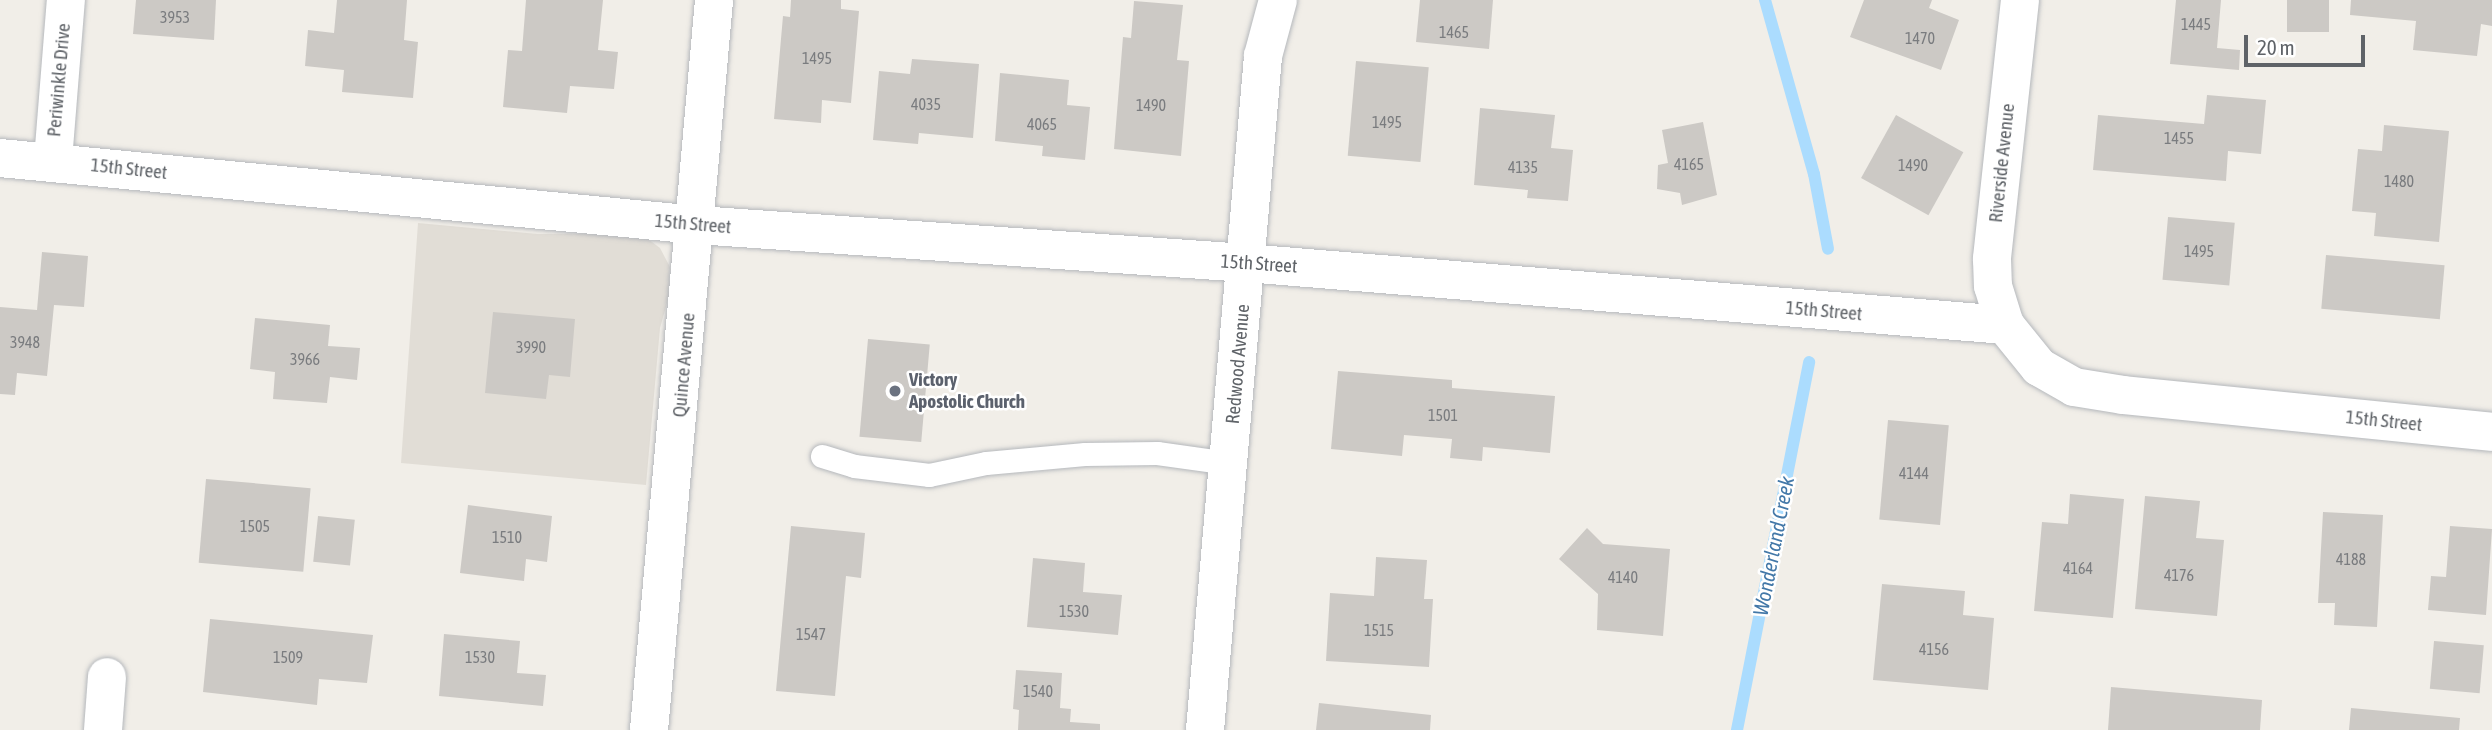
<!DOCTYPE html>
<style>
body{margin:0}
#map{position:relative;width:2492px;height:730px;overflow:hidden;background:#f1eee8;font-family:"Asap Condensed",sans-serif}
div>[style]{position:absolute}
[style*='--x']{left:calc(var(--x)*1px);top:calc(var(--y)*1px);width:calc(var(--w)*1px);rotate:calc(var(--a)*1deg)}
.education>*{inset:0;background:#e1ddd6}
.stream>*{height:12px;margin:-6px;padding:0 6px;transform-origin:6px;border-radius:6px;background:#abdcfe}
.building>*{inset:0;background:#ccc9c5;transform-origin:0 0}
.roads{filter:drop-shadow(0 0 2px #b5b8bc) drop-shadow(0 0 2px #b5b8bc)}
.service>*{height:23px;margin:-11.5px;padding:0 11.5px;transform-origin:11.5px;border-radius:11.5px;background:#fff}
.minor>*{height:38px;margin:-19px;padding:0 19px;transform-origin:19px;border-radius:19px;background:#fff}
.dots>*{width:19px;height:19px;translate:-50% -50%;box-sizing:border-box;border:4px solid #fff;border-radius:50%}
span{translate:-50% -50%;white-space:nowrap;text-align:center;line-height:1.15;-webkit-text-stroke:5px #fff;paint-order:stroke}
.number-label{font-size:16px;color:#7a7c7f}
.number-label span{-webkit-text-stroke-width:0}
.street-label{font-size:19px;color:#5f6368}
.worship-label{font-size:19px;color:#5b616d;font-weight:700}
.left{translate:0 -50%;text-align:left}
.water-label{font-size:21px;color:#4378a8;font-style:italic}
.scale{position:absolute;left:2244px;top:35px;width:121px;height:32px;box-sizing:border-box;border:4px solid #5f6368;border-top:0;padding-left:9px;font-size:21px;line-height:24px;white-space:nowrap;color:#5f6368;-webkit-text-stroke:5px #fff;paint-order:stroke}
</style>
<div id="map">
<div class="education">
<i style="clip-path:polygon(418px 223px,538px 234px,640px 233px,660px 248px,670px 267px,669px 296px,660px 328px,646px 485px,401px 463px)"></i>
</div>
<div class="stream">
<i style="--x:1765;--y:0;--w:181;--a:74.3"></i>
<i style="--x:1814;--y:174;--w:76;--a:79.4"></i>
<i style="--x:1737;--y:730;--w:375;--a:-78.9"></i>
</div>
<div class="building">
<i style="clip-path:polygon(136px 0,216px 0,214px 40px,133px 34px)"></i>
<i style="clip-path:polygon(337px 0,407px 0,404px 40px,418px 42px,413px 98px,342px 92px,344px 70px,305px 66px,308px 30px,334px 33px)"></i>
<i style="clip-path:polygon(526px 0,603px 0,598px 50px,618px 52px,614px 89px,570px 86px,567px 113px,503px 107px,508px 50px,522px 51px)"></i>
<i style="clip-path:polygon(791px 0,841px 0,841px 9px,859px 11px,851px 103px,822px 100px,821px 123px,774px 119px,783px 16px,790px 17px)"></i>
<i style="clip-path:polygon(1420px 0,1493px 0,1489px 49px,1416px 42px)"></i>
<i style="clip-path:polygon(1864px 0,1932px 0,1929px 8px,1959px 20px,1941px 70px,1850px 37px)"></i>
<i style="clip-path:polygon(2176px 0,2221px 0,2217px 48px,2240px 50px,2239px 70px,2170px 64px)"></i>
<i style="left:2287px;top:0;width:42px;height:32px"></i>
<i style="clip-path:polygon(2351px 0,2492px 0,2492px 26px,2481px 24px,2477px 56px,2413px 50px,2416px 21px,2350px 15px)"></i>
<i style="clip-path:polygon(1134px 1px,1183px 5px,1177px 60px,1189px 61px,1181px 156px,1114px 149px,1123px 37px,1131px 38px)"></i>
<i style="clip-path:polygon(912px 59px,979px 64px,973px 138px,919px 133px,918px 144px,873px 140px,879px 71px,910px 74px)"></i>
<i style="left:1356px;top:61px;width:73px;height:95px;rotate:5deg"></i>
<i style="clip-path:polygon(1000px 73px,1069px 80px,1067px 105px,1090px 107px,1085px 160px,1042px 156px,1043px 146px,995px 141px)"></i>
<i style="clip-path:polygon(2207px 95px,2266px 100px,2261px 154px,2228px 151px,2226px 181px,2093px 170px,2098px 115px,2204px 124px)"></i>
<i style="clip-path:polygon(1480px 108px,1555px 115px,1551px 148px,1573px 150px,1568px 201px,1527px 198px,1528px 190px,1474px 185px)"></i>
<i style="left:1896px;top:115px;width:77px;height:72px;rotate:29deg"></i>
<i style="clip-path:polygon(1703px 122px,1717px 195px,1682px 205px,1680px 193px,1657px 189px,1658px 165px,1668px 163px,1662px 130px)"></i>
<i style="clip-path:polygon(2384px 125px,2449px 131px,2439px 242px,2374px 236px,2376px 213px,2352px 211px,2358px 149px,2382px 151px)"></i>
<i style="left:2168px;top:217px;width:67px;height:63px;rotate:5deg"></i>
<i style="clip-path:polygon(42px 252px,88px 256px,84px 307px,54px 305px,47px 376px,17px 373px,15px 395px,0 394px,0 307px,37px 310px)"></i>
<i style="left:2326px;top:255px;width:119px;height:54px;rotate:5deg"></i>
<i style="clip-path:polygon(493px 312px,575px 319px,570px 377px,549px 375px,546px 399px,485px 393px)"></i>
<i style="clip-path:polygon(255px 318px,330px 325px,328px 346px,360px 348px,357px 380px,330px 377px,327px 403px,273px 399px,275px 372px,250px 369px)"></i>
<i style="left:868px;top:339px;width:62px;height:98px;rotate:5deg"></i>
<i style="clip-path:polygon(1338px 371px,1452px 380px,1452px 388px,1555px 396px,1550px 453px,1483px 447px,1482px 461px,1450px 458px,1452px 439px,1404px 435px,1402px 456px,1331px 449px)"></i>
<i style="left:1888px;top:420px;width:61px;height:100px;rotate:5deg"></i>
<i style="left:206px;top:479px;width:105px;height:84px;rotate:5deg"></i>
<i style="clip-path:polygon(2070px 494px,2124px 499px,2113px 618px,2034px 611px,2042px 522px,2068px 524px)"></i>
<i style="clip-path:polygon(2145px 496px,2200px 501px,2196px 538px,2224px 540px,2217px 616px,2135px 609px)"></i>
<i style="clip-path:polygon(468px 505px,552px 516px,547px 562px,526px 559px,524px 581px,460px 573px)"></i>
<i style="clip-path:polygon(2323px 512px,2383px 515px,2377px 627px,2334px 625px,2335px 603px,2318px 603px)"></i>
<i style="left:318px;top:516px;width:37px;height:46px;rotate:6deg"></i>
<i style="clip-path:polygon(791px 526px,865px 533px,861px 578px,846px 576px,835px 696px,776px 691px)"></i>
<i style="clip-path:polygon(2450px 526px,2492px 529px,2486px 615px,2428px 610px,2431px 576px,2446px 577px)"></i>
<i style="clip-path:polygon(1587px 528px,1603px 544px,1670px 549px,1663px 636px,1597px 630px,1598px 594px,1559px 559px)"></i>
<i style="clip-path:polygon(1376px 557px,1427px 560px,1424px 599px,1433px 599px,1429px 667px,1326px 661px,1330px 593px,1374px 596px)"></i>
<i style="clip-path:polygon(1033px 558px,1085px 563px,1083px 592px,1122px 595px,1118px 635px,1027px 627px)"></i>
<i style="clip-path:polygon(1882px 584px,1965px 591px,1963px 615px,1994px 618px,1988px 690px,1873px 680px)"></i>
<i style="clip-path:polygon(210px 619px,373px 635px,367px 683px,319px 679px,317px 705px,203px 692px)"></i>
<i style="clip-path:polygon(444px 634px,520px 641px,517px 673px,546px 675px,543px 706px,439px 696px)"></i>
<i style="left:2434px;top:641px;width:50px;height:48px;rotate:5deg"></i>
<i style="clip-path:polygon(1016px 670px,1062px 673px,1060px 708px,1071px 709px,1070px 722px,1100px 724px,1100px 730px,1018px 730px,1019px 710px,1013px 709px)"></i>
<i style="clip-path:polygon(2111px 687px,2262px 700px,2260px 730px,2108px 730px)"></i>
<i style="clip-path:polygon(1319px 703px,1431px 715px,1430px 730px,1316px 730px)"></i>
<i style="clip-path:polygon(2351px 708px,2460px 718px,2459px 730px,2349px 730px)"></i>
</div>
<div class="roads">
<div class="service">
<i style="--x:822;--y:456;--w:34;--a:17"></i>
<i style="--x:854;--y:466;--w:76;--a:6.8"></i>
<i style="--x:929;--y:475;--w:58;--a:-11.9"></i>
<i style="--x:986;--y:463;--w:99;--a:-5.2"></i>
<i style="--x:1085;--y:454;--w:72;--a:-0.8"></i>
<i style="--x:1157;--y:453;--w:73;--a:7.9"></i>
</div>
<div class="minor">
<i style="--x:2020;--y:0;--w:261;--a:96.2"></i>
<i style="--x:1992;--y:259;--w:27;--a:88"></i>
<i style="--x:1993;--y:286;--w:41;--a:72.9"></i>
<i style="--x:2005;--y:325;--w:54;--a:51"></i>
<i style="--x:2039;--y:367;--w:40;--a:29.7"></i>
<i style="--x:2074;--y:387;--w:50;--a:9.3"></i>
<i style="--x:2123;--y:395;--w:371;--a:5.7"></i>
<i style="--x:0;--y:158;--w:700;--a:5.49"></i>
<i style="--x:697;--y:225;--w:550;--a:3.96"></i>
<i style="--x:1246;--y:263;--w:762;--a:4.67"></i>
<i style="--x:53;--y:160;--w:161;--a:-85.4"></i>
<i style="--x:103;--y:730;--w:53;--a:-85.7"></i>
<i style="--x:649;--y:730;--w:733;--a:-84.91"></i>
<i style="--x:1205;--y:730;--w:676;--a:-85.08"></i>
<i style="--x:1263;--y:56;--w:58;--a:-75"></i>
</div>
</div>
<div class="dots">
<i style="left:895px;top:391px;background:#6b7280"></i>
</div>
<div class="number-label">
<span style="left:175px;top:17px">3953</span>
<span style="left:2196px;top:24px">1445</span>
<span style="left:1454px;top:32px">1465</span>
<span style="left:1920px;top:38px">1470</span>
<span style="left:817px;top:58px">1495</span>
<span style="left:926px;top:104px">4035</span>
<span style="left:1151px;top:105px">1490</span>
<span style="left:1387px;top:122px">1495</span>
<span style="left:1042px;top:124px">4065</span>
<span style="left:2179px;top:138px">1455</span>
<span style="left:1689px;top:164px">4165</span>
<span style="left:1913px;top:165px">1490</span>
<span style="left:1523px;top:167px">4135</span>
<span style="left:2399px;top:181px">1480</span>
<span style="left:2199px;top:251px">1495</span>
<span style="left:25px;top:342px">3948</span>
<span style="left:531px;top:347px">3990</span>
<span style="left:305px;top:359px">3966</span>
<span style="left:1443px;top:415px">1501</span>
<span style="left:1914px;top:473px">4144</span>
<span style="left:255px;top:526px">1505</span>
<span style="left:507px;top:537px">1510</span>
<span style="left:2351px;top:559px">4188</span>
<span style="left:2078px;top:568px">4164</span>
<span style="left:2179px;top:575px">4176</span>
<span style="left:1623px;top:577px">4140</span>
<span style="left:1074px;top:611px">1530</span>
<span style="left:1379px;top:630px">1515</span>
<span style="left:811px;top:634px">1547</span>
<span style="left:1934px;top:649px">4156</span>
<span style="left:288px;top:657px">1509</span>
<span style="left:480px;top:657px">1530</span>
<span style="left:1038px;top:691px">1540</span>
</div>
<div class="street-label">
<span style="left:59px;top:80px;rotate:-85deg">Periwinkle Drive</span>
<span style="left:2002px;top:163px;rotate:-84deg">Riverside Avenue</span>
<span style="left:129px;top:169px;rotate:6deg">15th Street</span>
<span style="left:693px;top:224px;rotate:5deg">15th Street</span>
<span style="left:1259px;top:264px;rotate:4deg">15th Street</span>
<span style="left:1824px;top:311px;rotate:5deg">15th Street</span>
<span style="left:1238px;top:364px;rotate:-85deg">Redwood Avenue</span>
<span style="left:684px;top:365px;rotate:-85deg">Quince Avenue</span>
<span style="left:2384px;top:421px;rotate:6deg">15th Street</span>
</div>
<div class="worship-label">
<span class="left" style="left:909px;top:391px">Victory<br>Apostolic Church</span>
</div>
<div class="water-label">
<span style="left:1773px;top:546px;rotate:-79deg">Wonderland Creek</span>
</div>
<div class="scale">20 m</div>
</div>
